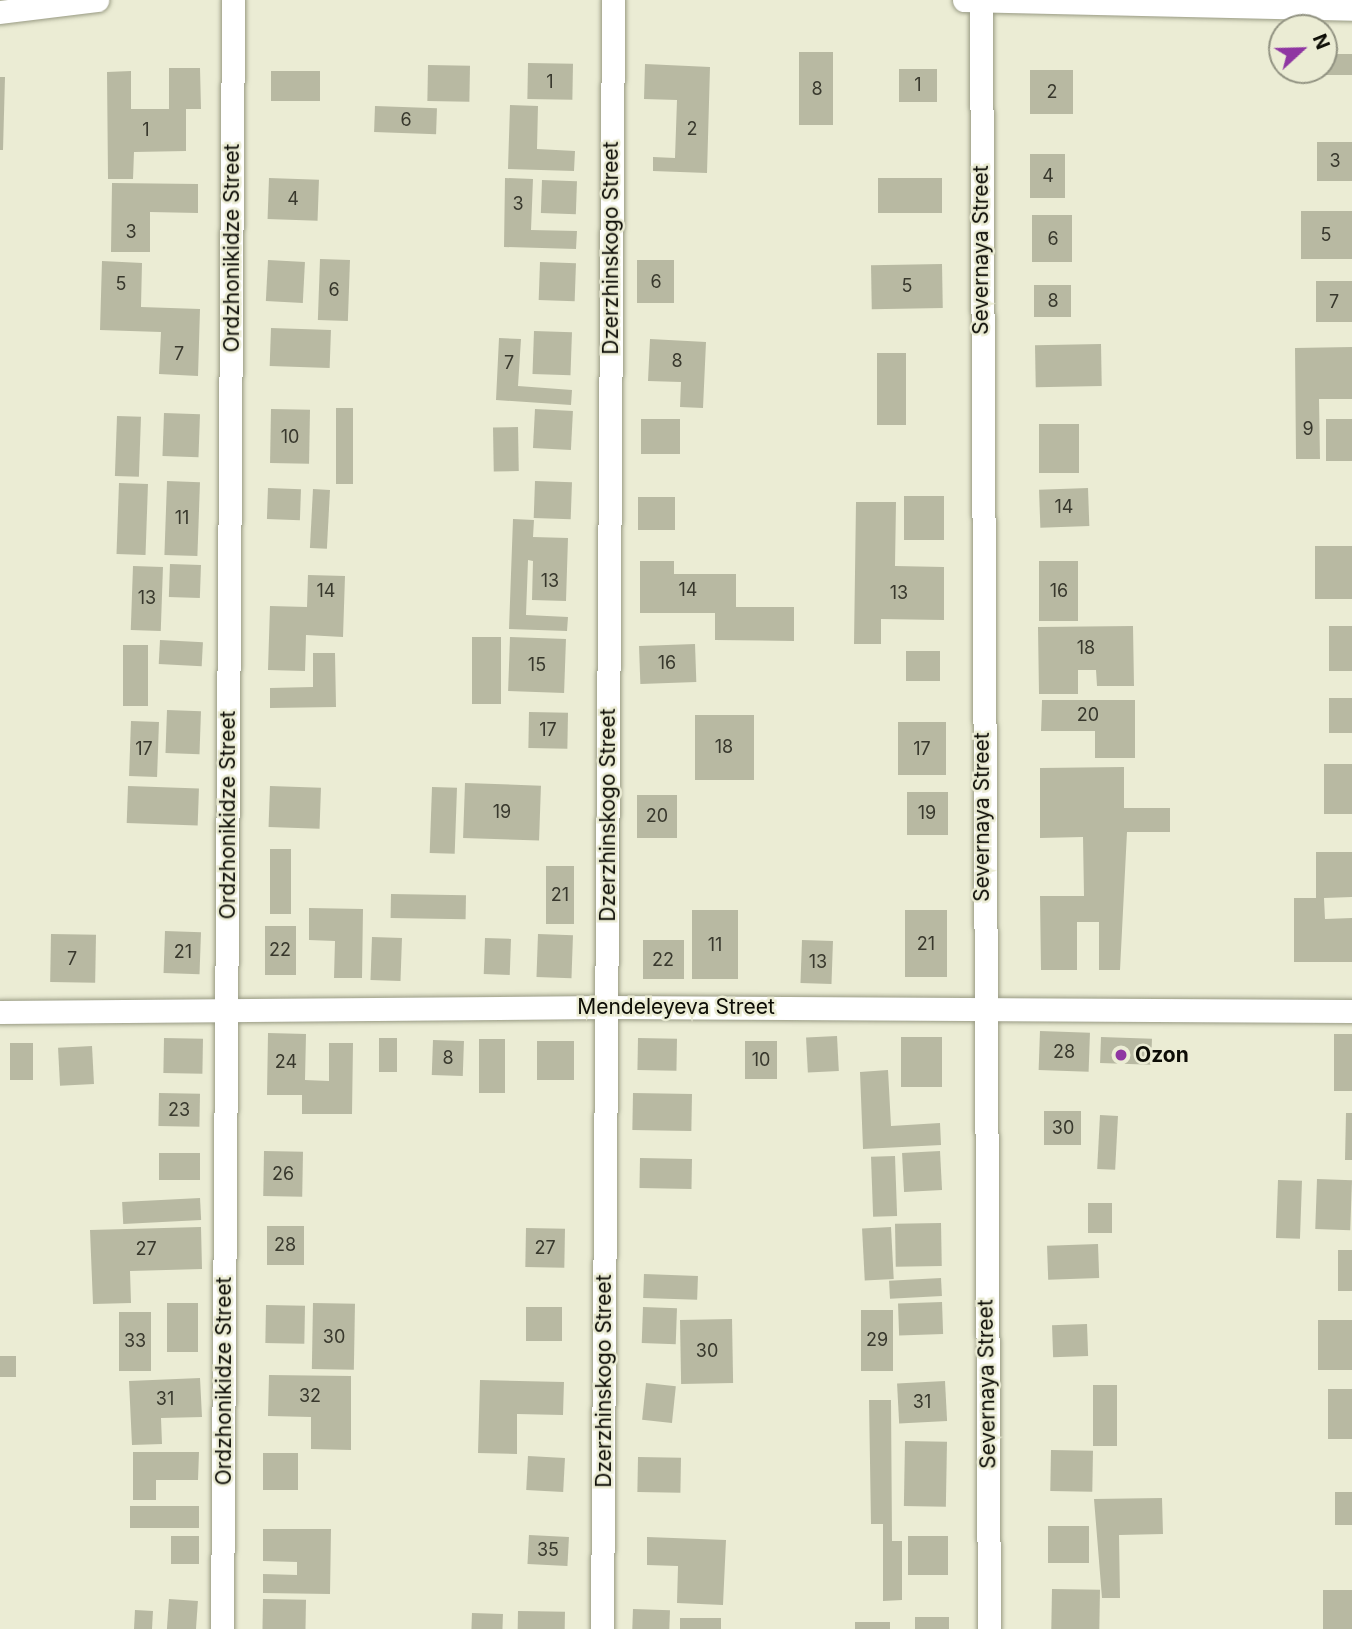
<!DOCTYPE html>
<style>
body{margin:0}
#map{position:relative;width:1352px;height:1629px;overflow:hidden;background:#ebecd4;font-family:Inter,sans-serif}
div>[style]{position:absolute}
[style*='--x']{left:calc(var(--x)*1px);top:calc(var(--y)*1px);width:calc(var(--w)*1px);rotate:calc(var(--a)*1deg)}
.building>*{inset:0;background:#b8b9a2;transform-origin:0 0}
.roads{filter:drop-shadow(0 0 2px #989a83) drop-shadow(0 0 2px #989a83)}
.street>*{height:23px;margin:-11.5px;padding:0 11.5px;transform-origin:11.5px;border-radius:11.5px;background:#fff}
.dots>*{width:19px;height:19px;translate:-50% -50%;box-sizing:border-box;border:4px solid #ebecd4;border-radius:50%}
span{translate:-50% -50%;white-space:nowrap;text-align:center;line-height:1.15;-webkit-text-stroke:5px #ebecd4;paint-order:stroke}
.number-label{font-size:18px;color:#38382d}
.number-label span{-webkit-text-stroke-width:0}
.street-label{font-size:21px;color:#0d0d06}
.poi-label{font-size:21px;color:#0d0d06;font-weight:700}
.left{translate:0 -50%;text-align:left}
.north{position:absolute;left:1268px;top:14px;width:70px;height:70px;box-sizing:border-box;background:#ebecd4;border:2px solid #929382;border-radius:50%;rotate:68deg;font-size:19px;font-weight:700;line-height:28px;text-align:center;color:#0d0d06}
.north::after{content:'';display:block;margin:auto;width:24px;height:32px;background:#8f36a2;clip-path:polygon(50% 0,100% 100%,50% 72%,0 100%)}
</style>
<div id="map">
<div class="building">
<i style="left:799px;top:52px;width:34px;height:73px"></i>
<i style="clip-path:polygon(1324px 54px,1352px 54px,1352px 75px,1291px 75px,1291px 70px,1324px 70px)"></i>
<i style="left:528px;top:63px;width:45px;height:36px;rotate:1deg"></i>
<i style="clip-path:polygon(645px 64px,710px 67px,707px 173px,653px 171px,653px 157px,675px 158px,677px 100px,644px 99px)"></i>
<i style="left:428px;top:65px;width:42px;height:36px;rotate:1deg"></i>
<i style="clip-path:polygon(169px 68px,200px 68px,201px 109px,186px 109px,186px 151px,134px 152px,133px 179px,108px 179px,107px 72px,131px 71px,131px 109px,169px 109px)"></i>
<i style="left:899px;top:69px;width:38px;height:33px"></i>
<i style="left:1030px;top:70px;width:43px;height:44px"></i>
<i style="left:271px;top:71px;width:49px;height:30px"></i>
<i style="clip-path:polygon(0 77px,5px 77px,3px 150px,0 150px)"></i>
<i style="clip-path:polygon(510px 105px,538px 106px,537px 149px,575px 151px,574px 171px,508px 169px)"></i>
<i style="left:375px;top:106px;width:62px;height:26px;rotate:2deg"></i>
<i style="left:1317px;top:142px;width:35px;height:39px"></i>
<i style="left:1030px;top:154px;width:35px;height:44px"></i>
<i style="left:269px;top:178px;width:50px;height:41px;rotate:2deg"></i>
<i style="clip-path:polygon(505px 178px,533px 179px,531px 230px,577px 231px,576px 249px,504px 247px)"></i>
<i style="left:878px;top:178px;width:64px;height:35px"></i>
<i style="left:542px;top:180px;width:35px;height:33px;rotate:2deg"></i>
<i style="clip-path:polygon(112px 183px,198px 184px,198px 213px,150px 212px,150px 252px,111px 252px)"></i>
<i style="left:1352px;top:211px;width:48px;height:51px;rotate:90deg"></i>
<i style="left:1032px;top:215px;width:40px;height:47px"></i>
<i style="left:320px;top:259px;width:30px;height:61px;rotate:2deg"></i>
<i style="left:268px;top:260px;width:37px;height:41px;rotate:3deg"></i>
<i style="left:637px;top:260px;width:37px;height:43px"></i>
<i style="clip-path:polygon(102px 261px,142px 263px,141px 307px,200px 309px,198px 376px,159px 374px,161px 332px,100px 330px)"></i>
<i style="left:540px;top:262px;width:36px;height:38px;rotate:2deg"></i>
<i style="left:942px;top:264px;width:44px;height:71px;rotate:89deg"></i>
<i style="left:1352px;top:281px;width:41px;height:36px;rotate:90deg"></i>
<i style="left:1034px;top:285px;width:37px;height:32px"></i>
<i style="left:271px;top:328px;width:60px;height:38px;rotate:2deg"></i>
<i style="left:534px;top:331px;width:38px;height:43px;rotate:2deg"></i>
<i style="clip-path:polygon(499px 338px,521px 339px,518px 386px,572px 390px,571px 405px,496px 400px)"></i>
<i style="clip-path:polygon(650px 339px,706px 342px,703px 408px,680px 407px,681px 382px,648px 381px)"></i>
<i style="left:1101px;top:344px;width:42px;height:66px;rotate:89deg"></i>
<i style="clip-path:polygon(1352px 347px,1352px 399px,1319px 399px,1320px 459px,1296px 459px,1295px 348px)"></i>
<i style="left:877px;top:353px;width:29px;height:72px"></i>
<i style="left:336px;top:408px;width:17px;height:76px"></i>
<i style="left:271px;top:409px;width:39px;height:54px;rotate:1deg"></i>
<i style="left:535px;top:409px;width:38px;height:39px;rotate:3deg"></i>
<i style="left:164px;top:413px;width:36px;height:43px;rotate:2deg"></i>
<i style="left:117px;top:416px;width:24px;height:60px;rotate:2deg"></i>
<i style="left:641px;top:419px;width:39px;height:35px"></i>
<i style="left:1326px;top:419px;width:26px;height:42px"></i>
<i style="left:1039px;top:424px;width:40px;height:49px"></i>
<i style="left:518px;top:427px;width:44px;height:25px;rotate:89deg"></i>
<i style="left:167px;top:481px;width:33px;height:74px;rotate:2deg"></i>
<i style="left:535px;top:481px;width:37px;height:37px;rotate:2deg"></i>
<i style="left:119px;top:483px;width:29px;height:71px;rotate:2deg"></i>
<i style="left:268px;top:488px;width:33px;height:31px;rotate:2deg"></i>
<i style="left:1088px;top:488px;width:38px;height:49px;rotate:88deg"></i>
<i style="left:313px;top:489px;width:17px;height:59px;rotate:3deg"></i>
<i style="left:904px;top:496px;width:40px;height:44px"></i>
<i style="left:638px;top:497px;width:37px;height:33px"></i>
<i style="clip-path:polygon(856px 502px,896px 502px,895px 566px,944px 567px,944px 620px,881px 619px,881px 644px,854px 644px)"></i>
<i style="clip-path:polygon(513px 519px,534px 520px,533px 537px,568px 538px,566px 601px,532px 600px,533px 561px,528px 560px,526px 615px,568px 617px,567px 631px,509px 629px)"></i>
<i style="left:1352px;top:546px;width:53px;height:37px;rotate:90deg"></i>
<i style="clip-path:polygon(640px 561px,674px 561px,674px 574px,736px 574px,736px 607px,794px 607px,794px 641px,715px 640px,715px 613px,640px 613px)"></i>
<i style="left:1039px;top:561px;width:39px;height:60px"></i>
<i style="left:170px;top:564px;width:31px;height:33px;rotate:2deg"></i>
<i style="left:133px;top:566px;width:30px;height:64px;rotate:2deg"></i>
<i style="clip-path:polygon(308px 575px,345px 576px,343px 637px,306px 635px,305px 671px,268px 670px,270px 606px,307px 607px)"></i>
<i style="clip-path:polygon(1133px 626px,1134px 686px,1097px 686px,1096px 670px,1078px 670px,1078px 694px,1039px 694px,1038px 627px)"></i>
<i style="left:1329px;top:626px;width:23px;height:45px"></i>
<i style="left:472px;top:637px;width:29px;height:67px"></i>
<i style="left:510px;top:637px;width:56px;height:54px;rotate:2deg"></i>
<i style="left:160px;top:640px;width:43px;height:24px;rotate:3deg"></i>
<i style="left:695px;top:644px;width:38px;height:56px;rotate:88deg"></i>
<i style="left:123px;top:645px;width:25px;height:61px"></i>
<i style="left:906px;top:651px;width:34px;height:30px"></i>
<i style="clip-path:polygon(313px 653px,335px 653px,336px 707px,270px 708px,270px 688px,313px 687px)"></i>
<i style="left:1352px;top:698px;width:35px;height:23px;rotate:90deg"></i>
<i style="clip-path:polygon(1042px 700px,1135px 700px,1135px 758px,1095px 758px,1095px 731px,1041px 731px)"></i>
<i style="left:167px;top:710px;width:34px;height:43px;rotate:2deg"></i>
<i style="left:529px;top:712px;width:39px;height:36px;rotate:1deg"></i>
<i style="left:695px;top:715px;width:59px;height:65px"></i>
<i style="left:131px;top:721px;width:28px;height:55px;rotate:2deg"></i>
<i style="left:898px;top:722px;width:48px;height:53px"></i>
<i style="left:1324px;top:764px;width:28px;height:50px"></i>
<i style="clip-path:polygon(1124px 767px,1124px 808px,1170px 808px,1170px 832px,1127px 832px,1120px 970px,1099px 970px,1099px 922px,1077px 922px,1077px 970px,1041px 970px,1040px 896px,1084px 896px,1083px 837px,1040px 838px,1040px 768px)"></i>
<i style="left:465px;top:783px;width:76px;height:55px;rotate:2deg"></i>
<i style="left:128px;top:786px;width:71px;height:37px;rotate:2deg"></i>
<i style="left:270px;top:786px;width:51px;height:41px;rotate:2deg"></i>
<i style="left:432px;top:787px;width:25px;height:66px;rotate:2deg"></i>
<i style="left:907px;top:792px;width:41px;height:43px"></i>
<i style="left:637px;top:795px;width:40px;height:43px"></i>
<i style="left:270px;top:849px;width:21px;height:65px"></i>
<i style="clip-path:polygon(1316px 852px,1352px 852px,1352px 897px,1324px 898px,1325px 919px,1352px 918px,1352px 962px,1294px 962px,1294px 898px,1316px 898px)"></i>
<i style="left:546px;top:866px;width:28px;height:58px"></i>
<i style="left:391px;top:894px;width:75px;height:24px;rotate:1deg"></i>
<i style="clip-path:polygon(309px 908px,363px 909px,362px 978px,334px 978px,335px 941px,309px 940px)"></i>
<i style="left:692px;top:910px;width:46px;height:69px"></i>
<i style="left:905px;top:910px;width:42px;height:67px"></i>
<i style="left:265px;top:926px;width:31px;height:49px"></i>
<i style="left:165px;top:931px;width:36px;height:42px;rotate:2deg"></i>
<i style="left:51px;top:934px;width:45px;height:48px;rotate:1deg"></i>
<i style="left:538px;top:934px;width:35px;height:43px;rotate:2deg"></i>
<i style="left:372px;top:937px;width:30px;height:43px;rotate:2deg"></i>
<i style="left:485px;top:938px;width:26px;height:36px;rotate:2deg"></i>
<i style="left:643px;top:940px;width:41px;height:39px"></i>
<i style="left:802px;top:940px;width:31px;height:43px;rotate:2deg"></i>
<i style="left:1040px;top:1031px;width:50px;height:39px;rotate:2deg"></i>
<i style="clip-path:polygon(268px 1033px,306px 1034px,305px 1080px,329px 1081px,329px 1043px,353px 1043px,352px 1114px,302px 1114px,302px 1095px,267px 1095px)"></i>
<i style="left:1334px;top:1034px;width:18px;height:57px"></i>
<i style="left:837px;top:1036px;width:35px;height:31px;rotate:87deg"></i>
<i style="left:901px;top:1037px;width:41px;height:50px"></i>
<i style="left:1101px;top:1037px;width:51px;height:26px;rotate:2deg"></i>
<i style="left:164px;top:1038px;width:39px;height:35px;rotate:1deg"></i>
<i style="left:379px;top:1038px;width:18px;height:34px"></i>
<i style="left:638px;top:1038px;width:39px;height:32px;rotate:1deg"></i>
<i style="left:479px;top:1039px;width:26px;height:54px"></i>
<i style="left:433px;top:1040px;width:31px;height:35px;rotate:2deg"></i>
<i style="left:537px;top:1041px;width:37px;height:39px"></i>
<i style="left:745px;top:1041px;width:32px;height:38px"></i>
<i style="left:10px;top:1043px;width:23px;height:37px"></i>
<i style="left:92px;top:1046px;width:38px;height:34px;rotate:87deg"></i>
<i style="clip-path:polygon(888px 1070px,891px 1126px,940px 1123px,941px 1145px,863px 1149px,860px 1072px)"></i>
<i style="left:159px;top:1093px;width:41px;height:33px;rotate:1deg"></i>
<i style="left:633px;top:1093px;width:59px;height:37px;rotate:1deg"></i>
<i style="left:1044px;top:1111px;width:37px;height:34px"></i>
<i style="clip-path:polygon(1346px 1113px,1352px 1113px,1352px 1160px,1345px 1160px)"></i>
<i style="left:1100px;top:1115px;width:18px;height:54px;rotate:3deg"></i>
<i style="left:264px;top:1151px;width:39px;height:45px;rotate:1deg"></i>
<i style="left:940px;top:1151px;width:39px;height:38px;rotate:87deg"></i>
<i style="left:159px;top:1153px;width:41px;height:27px"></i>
<i style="left:895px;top:1156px;width:60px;height:24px;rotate:88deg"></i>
<i style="left:640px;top:1158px;width:52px;height:30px;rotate:1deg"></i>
<i style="left:1317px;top:1179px;width:35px;height:50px;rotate:2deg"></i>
<i style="left:1278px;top:1180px;width:24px;height:58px;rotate:2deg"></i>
<i style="left:200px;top:1198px;width:22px;height:78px;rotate:87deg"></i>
<i style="left:1088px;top:1203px;width:24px;height:30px"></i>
<i style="left:941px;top:1223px;width:43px;height:46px;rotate:89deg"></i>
<i style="left:267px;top:1226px;width:37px;height:39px"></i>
<i style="clip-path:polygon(201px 1227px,202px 1269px,130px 1271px,131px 1303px,93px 1304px,90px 1230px)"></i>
<i style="left:891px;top:1227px;width:52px;height:29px;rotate:87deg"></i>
<i style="left:526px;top:1228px;width:39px;height:39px;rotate:1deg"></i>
<i style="left:1098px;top:1244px;width:34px;height:51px;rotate:88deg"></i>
<i style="left:1338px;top:1250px;width:14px;height:41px"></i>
<i style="left:644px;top:1274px;width:54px;height:24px;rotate:2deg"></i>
<i style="left:941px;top:1278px;width:18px;height:52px;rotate:87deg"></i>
<i style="left:942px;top:1302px;width:32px;height:44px;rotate:88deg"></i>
<i style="left:167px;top:1303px;width:31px;height:49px"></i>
<i style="left:313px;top:1303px;width:42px;height:66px;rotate:1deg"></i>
<i style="left:266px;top:1305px;width:39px;height:38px;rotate:1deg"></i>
<i style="left:526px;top:1307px;width:36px;height:34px"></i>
<i style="left:643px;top:1307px;width:34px;height:36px;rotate:2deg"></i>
<i style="left:861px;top:1310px;width:32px;height:61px"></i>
<i style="left:119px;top:1312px;width:32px;height:59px"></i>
<i style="left:732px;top:1319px;width:64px;height:52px;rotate:89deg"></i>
<i style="left:1318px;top:1320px;width:34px;height:50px"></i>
<i style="left:1087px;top:1324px;width:32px;height:35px;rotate:88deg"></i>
<i style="left:0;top:1356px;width:16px;height:21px"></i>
<i style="clip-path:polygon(269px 1375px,351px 1376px,351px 1450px,311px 1449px,311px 1417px,268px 1416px)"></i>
<i style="clip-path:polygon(200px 1378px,202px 1417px,161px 1418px,162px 1444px,132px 1445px,129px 1381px)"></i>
<i style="clip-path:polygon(480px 1380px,564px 1382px,563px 1415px,517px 1414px,517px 1454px,478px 1453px)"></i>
<i style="left:945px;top:1381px;width:40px;height:48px;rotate:87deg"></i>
<i style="left:646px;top:1383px;width:30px;height:37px;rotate:6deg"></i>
<i style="left:1117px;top:1385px;width:61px;height:24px;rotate:90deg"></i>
<i style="left:1328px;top:1389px;width:24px;height:50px"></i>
<i style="clip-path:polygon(869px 1400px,891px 1400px,892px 1541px,902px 1541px,902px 1600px,883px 1601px,883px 1524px,871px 1524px)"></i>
<i style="left:905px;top:1441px;width:42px;height:65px;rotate:1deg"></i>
<i style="left:1051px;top:1450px;width:42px;height:41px;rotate:1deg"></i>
<i style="clip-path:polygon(133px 1452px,199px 1452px,198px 1480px,156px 1480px,156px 1500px,133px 1500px)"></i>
<i style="left:263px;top:1453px;width:35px;height:37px"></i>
<i style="left:528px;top:1456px;width:37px;height:34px;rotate:3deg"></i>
<i style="left:638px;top:1457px;width:43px;height:35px;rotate:1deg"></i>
<i style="left:1335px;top:1492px;width:17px;height:33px"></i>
<i style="clip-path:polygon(1162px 1498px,1163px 1534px,1119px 1535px,1120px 1598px,1102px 1598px,1094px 1499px)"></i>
<i style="left:130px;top:1506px;width:69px;height:22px"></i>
<i style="left:1048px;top:1526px;width:41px;height:37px"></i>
<i style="clip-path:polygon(263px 1529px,331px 1529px,330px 1594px,263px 1593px,263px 1574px,297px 1575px,297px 1562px,263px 1561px)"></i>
<i style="left:529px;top:1535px;width:40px;height:29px;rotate:3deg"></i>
<i style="left:171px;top:1536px;width:28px;height:28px"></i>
<i style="left:908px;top:1536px;width:40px;height:39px"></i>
<i style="clip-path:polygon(647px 1537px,726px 1540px,723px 1605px,677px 1603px,678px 1566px,647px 1565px)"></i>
<i style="left:1052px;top:1589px;width:48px;height:40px;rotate:1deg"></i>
<i style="left:1352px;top:1590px;width:39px;height:29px;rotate:90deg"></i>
<i style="left:169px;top:1599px;width:29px;height:30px;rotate:4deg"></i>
<i style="left:263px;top:1599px;width:43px;height:30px;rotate:1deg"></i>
<i style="left:633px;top:1609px;width:37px;height:20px;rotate:2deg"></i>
<i style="left:135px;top:1610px;width:18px;height:19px;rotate:3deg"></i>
<i style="left:518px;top:1611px;width:47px;height:18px;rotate:1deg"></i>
<i style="left:472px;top:1613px;width:31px;height:16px;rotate:2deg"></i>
<i style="left:915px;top:1617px;width:34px;height:12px"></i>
<i style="left:680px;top:1618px;width:41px;height:11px"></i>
<i style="left:855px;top:1622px;width:35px;height:7px"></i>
</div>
<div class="roads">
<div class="street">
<i style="--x:964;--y:0;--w:388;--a:1.3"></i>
<i style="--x:981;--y:5;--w:1624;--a:89.72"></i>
<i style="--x:0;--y:12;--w:98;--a:-7.1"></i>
<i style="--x:0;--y:1012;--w:606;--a:-0.47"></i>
<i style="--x:606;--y:1007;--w:746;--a:0.31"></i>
<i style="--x:222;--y:1629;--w:1629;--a:-89.61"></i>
<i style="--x:602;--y:1629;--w:1629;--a:-89.61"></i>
</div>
</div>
<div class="dots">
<i style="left:1121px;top:1055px;background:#8f36a2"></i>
</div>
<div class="number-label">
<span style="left:550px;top:82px">1</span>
<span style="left:918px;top:85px">1</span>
<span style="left:817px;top:89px">8</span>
<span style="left:1052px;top:92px">2</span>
<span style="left:406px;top:120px">6</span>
<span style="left:692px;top:129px">2</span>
<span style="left:146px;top:130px">1</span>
<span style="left:1335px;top:161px">3</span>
<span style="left:1048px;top:176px">4</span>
<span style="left:293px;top:199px">4</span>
<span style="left:518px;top:204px">3</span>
<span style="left:131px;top:232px">3</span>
<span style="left:1326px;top:235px">5</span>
<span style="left:1053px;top:239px">6</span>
<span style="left:656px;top:282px">6</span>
<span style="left:121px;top:284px">5</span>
<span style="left:907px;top:286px">5</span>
<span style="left:334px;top:290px">6</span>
<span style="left:1053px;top:301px">8</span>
<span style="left:1334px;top:302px">7</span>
<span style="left:179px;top:354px">7</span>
<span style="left:677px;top:361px">8</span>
<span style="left:509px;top:363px">7</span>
<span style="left:1308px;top:429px">9</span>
<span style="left:290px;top:437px">10</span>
<span style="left:1064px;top:507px">14</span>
<span style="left:182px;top:518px">11</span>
<span style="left:550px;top:581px">13</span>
<span style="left:688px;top:590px">14</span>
<span style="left:326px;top:591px">14</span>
<span style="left:1059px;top:591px">16</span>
<span style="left:899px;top:593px">13</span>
<span style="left:147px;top:598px">13</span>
<span style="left:1086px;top:648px">18</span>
<span style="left:667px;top:663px">16</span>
<span style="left:537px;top:665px">15</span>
<span style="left:1088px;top:715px">20</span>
<span style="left:548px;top:730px">17</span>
<span style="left:724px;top:747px">18</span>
<span style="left:144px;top:749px">17</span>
<span style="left:922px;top:749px">17</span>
<span style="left:502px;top:812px">19</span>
<span style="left:927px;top:813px">19</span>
<span style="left:657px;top:816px">20</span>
<span style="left:560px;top:895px">21</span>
<span style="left:926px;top:944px">21</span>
<span style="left:715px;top:945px">11</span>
<span style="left:280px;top:950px">22</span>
<span style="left:183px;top:952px">21</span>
<span style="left:72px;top:959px">7</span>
<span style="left:663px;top:960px">22</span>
<span style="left:818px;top:962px">13</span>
<span style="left:1064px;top:1052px">28</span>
<span style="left:448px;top:1058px">8</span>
<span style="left:761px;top:1060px">10</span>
<span style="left:286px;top:1062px">24</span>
<span style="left:179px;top:1110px">23</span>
<span style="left:1063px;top:1128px">30</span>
<span style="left:283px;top:1174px">26</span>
<span style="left:285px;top:1245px">28</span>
<span style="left:545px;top:1248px">27</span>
<span style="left:146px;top:1249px">27</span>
<span style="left:334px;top:1337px">30</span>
<span style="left:877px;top:1340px">29</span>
<span style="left:135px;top:1341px">33</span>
<span style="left:707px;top:1351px">30</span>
<span style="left:310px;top:1396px">32</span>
<span style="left:165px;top:1399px">31</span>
<span style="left:922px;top:1402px">31</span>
<span style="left:548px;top:1550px">35</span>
</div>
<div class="street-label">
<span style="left:232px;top:248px;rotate:-90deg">Ordzhonikidze Street</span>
<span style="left:611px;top:248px;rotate:-90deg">Dzerzhinskogo Street</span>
<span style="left:981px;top:250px;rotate:-90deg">Severnaya Street</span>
<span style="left:228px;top:815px;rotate:-90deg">Ordzhonikidze Street</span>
<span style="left:608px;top:815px;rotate:-90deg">Dzerzhinskogo Street</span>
<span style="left:982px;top:817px;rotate:-90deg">Severnaya Street</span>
<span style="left:676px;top:1007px">Mendeleyeva Street</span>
<span style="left:224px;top:1381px;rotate:-90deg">Ordzhonikidze Street</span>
<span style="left:604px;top:1381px;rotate:-90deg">Dzerzhinskogo Street</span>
<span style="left:987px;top:1384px;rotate:-91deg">Severnaya Street</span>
</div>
<div class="poi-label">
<span class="left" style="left:1135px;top:1055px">Ozon</span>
</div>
<div class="north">N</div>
</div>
